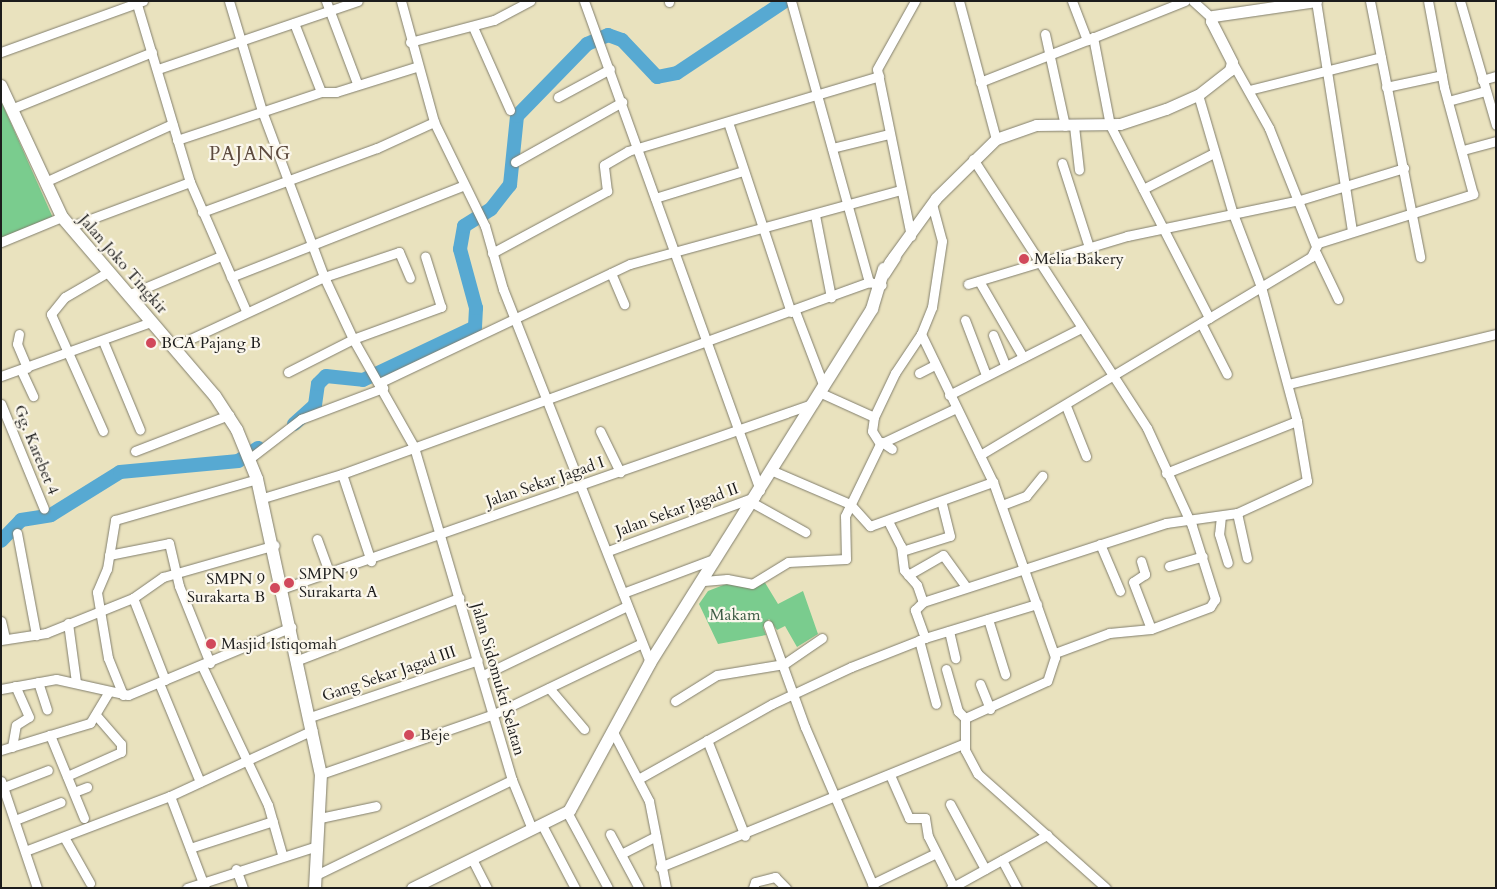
<!DOCTYPE html>
<style>
body{margin:0}
#map{position:relative;width:1497px;height:889px;overflow:hidden;background:#e9e2be;font-family:Cardo,serif}
div>[style]{position:absolute}
[style*='--x']{left:calc(var(--x)*1px);top:calc(var(--y)*1px);width:calc(var(--w)*1px);rotate:calc(var(--a)*1deg)}
.green>*{inset:0;background:#7acc8e}
.river>*{height:14px;margin:-7px;padding:0 7px;transform-origin:7px;border-radius:7px;background:#57a9d2}
.roads{filter:drop-shadow(0 0 1px #827f6d) drop-shadow(0 0 1px #827f6d)}
.minor>*{height:9px;margin:-4.5px;padding:0 4.5px;transform-origin:4.5px;border-radius:4.5px;background:#fff}
.tertiary>*{height:11px;margin:-5.5px;padding:0 5.5px;transform-origin:5.5px;border-radius:5.5px;background:#fff}
.secondary>*{height:12px;margin:-6px;padding:0 6px;transform-origin:6px;border-radius:6px;background:#fff}
.dots>*{width:14px;height:14px;translate:-50% -50%;box-sizing:border-box;border:2px solid #fbf7ec;border-radius:50%}
span{translate:-50% -50%;white-space:nowrap;text-align:center;line-height:1.15;-webkit-text-stroke:4.5px #fbf7ec;paint-order:stroke}
.poi-label{font-size:16px;color:#1c1c1c}
.left{translate:0 -50%;text-align:left}
.right{translate:-100% -50%;text-align:right}
.street-label{font-size:16px;color:#1c1c1c}
.park-label{font-size:16px;color:#3d5a44}
.quarter-label{font-size:19px;color:#5d4b3f;letter-spacing:1px}
.frame{position:absolute;inset:0;border:2px solid #1c1c1c;pointer-events:none}
</style>
<div id="map">
<div class="green">
<i style="clip-path:polygon(2px 103px,53px 218px,1px 238px,1px 104px)"></i>
<i style="clip-path:polygon(764px 581px,778px 604px,803px 591px,818px 634px,797px 647px,785px 626px,777px 630px,769px 619px,763px 627px,766px 635px,718px 644px,699px 604px,708px 591px,726px 584px,754px 588px)"></i>
</div>
<div class="river">
<i style="--x:294;--y:424;--w:28;--a:-42"></i>
<i style="--x:315;--y:405;--w:21;--a:-82"></i>
<i style="--x:318;--y:384;--w:11;--a:-45"></i>
<i style="--x:326;--y:376;--w:37;--a:6"></i>
<i style="--x:363;--y:380;--w:124;--a:-25.3"></i>
<i style="--x:475;--y:327;--w:19;--a:-87"></i>
<i style="--x:476;--y:308;--w:61;--a:-105.2"></i>
<i style="--x:460;--y:249;--w:23;--a:-80"></i>
<i style="--x:464;--y:226;--w:32;--a:-32"></i>
<i style="--x:491;--y:209;--w:31;--a:-52"></i>
<i style="--x:510;--y:185;--w:69;--a:-84.2"></i>
<i style="--x:517;--y:116;--w:100;--a:-45.8"></i>
<i style="--x:587;--y:44;--w:23;--a:-23"></i>
<i style="--x:608;--y:35;--w:15;--a:20"></i>
<i style="--x:622;--y:40;--w:51;--a:46.6"></i>
<i style="--x:657;--y:77;--w:20;--a:-11"></i>
<i style="--x:677;--y:73;--w:130;--a:-33.7"></i>
<i style="--x:1;--y:541;--w:29;--a:-46"></i>
<i style="--x:21;--y:520;--w:30;--a:-9"></i>
<i style="--x:51;--y:515;--w:81;--a:-31.9"></i>
<i style="--x:120;--y:472;--w:119;--a:-5.3"></i>
<i style="--x:238;--y:461;--w:24;--a:-33"></i>
</div>
<div class="roads">
<div class="minor">
<i style="--x:136;--y:1;--w:189;--a:73.4"></i>
<i style="--x:190;--y:182;--w:141;--a:66.5"></i>
<i style="--x:229;--y:1;--w:115;--a:73.3"></i>
<i style="--x:262;--y:111;--w:177;--a:69.5"></i>
<i style="--x:324;--y:277;--w:68;--a:64.9"></i>
<i style="--x:353;--y:339;--w:124;--a:60.5"></i>
<i style="--x:414;--y:447;--w:347;--a:73.6"></i>
<i style="--x:512;--y:780;--w:53;--a:67.8"></i>
<i style="--x:326;--y:1;--w:88;--a:69.3"></i>
<i style="--x:401;--y:1;--w:125;--a:74.7"></i>
<i style="--x:434;--y:122;--w:116;--a:63.9"></i>
<i style="--x:485;--y:226;--w:66;--a:74.1"></i>
<i style="--x:503;--y:289;--w:402;--a:68.5"></i>
<i style="--x:584;--y:1;--w:520;--a:70.21"></i>
<i style="--x:669;--y:1;--w:1;--a:90"></i>
<i style="--x:791;--y:1;--w:292;--a:74.5"></i>
<i style="--x:959;--y:1;--w:143;--a:75"></i>
<i style="--x:1072;--y:1;--w:42;--a:69"></i>
<i style="--x:1087;--y:40;--w:105;--a:-21.7"></i>
<i style="--x:1193;--y:1;--w:24;--a:42"></i>
<i style="--x:1316;--y:1;--w:233;--a:81.1"></i>
<i style="--x:1370;--y:1;--w:261;--a:78.9"></i>
<i style="--x:1460;--y:1;--w:129;--a:73.8"></i>
<i style="--x:294;--y:23;--w:74;--a:68.6"></i>
<i style="--x:321;--y:92;--w:15;--a:0"></i>
<i style="--x:336;--y:92;--w:84;--a:-17.4"></i>
<i style="--x:473;--y:27;--w:91;--a:66"></i>
<i style="--x:1045;--y:34;--w:94;--a:77.7"></i>
<i style="--x:1093;--y:37;--w:90;--a:79.1"></i>
<i style="--x:1110;--y:125;--w:217;--a:62.8"></i>
<i style="--x:410;--y:42;--w:87;--a:-14.7"></i>
<i style="--x:494;--y:20;--w:41;--a:-27.8"></i>
<i style="--x:1;--y:52;--w:151;--a:-19.8"></i>
<i style="--x:1232;--y:62;--w:76;--a:60.7"></i>
<i style="--x:1269;--y:128;--w:127;--a:68.3"></i>
<i style="--x:158;--y:69;--w:211;--a:-18.8"></i>
<i style="--x:1482;--y:80;--w:15;--a:-16"></i>
<i style="--x:980;--y:82;--w:115;--a:-21.4"></i>
<i style="--x:1386;--y:87;--w:57;--a:-12.1"></i>
<i style="--x:1249;--y:90;--w:136;--a:-14"></i>
<i style="--x:558;--y:97;--w:59;--a:-28.3"></i>
<i style="--x:1448;--y:101;--w:38;--a:-15"></i>
<i style="--x:11;--y:109;--w:152;--a:-22"></i>
<i style="--x:728;--y:122;--w:200;--a:71.7"></i>
<i style="--x:1074;--y:126;--w:44;--a:83.5"></i>
<i style="--x:177;--y:140;--w:152;--a:-18.4"></i>
<i style="--x:832;--y:148;--w:59;--a:-13.8"></i>
<i style="--x:1463;--y:150;--w:34;--a:-15"></i>
<i style="--x:973;--y:159;--w:320;--a:57.1"></i>
<i style="--x:1147;--y:428;--w:108;--a:65.3"></i>
<i style="--x:1192;--y:526;--w:77;--a:72.5"></i>
<i style="--x:1215;--y:599;--w:9;--a:122"></i>
<i style="--x:1210;--y:607;--w:63;--a:159.6"></i>
<i style="--x:1151;--y:629;--w:42;--a:174.6"></i>
<i style="--x:1109;--y:633;--w:58;--a:159.7"></i>
<i style="--x:515;--y:162;--w:123;--a:-29.3"></i>
<i style="--x:1062;--y:163;--w:88;--a:72.2"></i>
<i style="--x:45;--y:182;--w:140;--a:-24.5"></i>
<i style="--x:1143;--y:189;--w:80;--a:-26.9"></i>
<i style="--x:655;--y:198;--w:92;--a:-17.1"></i>
<i style="--x:932;--y:204;--w:38;--a:75"></i>
<i style="--x:942;--y:241;--w:67;--a:98.6"></i>
<i style="--x:932;--y:307;--w:29;--a:112"></i>
<i style="--x:921;--y:334;--w:165;--a:64.1"></i>
<i style="--x:993;--y:482;--w:186;--a:70.5"></i>
<i style="--x:1055;--y:657;--w:25;--a:108"></i>
<i style="--x:1047;--y:681;--w:90;--a:155.7"></i>
<i style="--x:965;--y:718;--w:32;--a:90"></i>
<i style="--x:965;--y:750;--w:27;--a:62"></i>
<i style="--x:978;--y:774;--w:171;--a:41.7"></i>
<i style="--x:202;--y:212;--w:186;--a:-20.1"></i>
<i style="--x:377;--y:148;--w:63;--a:-24.5"></i>
<i style="--x:815;--y:215;--w:84;--a:79"></i>
<i style="--x:69;--y:227;--w:129;--a:-20.4"></i>
<i style="--x:911;--y:236;--w:170;--a:-101.5"></i>
<i style="--x:877;--y:69;--w:78;--a:-60.8"></i>
<i style="--x:1;--y:242;--w:66;--a:-22.3"></i>
<i style="--x:492;--y:253;--w:131;--a:-28.3"></i>
<i style="--x:607;--y:191;--w:26;--a:-97"></i>
<i style="--x:604;--y:165;--w:28;--a:-30"></i>
<i style="--x:628;--y:151;--w:262;--a:-16.6"></i>
<i style="--x:1316;--y:253;--w:51;--a:64.4"></i>
<i style="--x:611;--y:273;--w:34;--a:67"></i>
<i style="--x:231;--y:277;--w:248;--a:-21.5"></i>
<i style="--x:979;--y:281;--w:88;--a:59.9"></i>
<i style="--x:968;--y:284;--w:166;--a:-16.8"></i>
<i style="--x:1127;--y:236;--w:177;--a:-11.8"></i>
<i style="--x:1300;--y:200;--w:109;--a:-17.1"></i>
<i style="--x:128;--y:295;--w:101;--a:-22.8"></i>
<i style="--x:795;--y:311;--w:81;--a:69.1"></i>
<i style="--x:965;--y:320;--w:59;--a:69.1"></i>
<i style="--x:1201;--y:323;--w:57;--a:63"></i>
<i style="--x:19;--y:334;--w:10;--a:101"></i>
<i style="--x:17;--y:344;--w:26;--a:67"></i>
<i style="--x:993;--y:335;--w:31;--a:68"></i>
<i style="--x:103;--y:341;--w:96;--a:67.4"></i>
<i style="--x:173;--y:347;--w:166;--a:-24.9"></i>
<i style="--x:324;--y:277;--w:79;--a:-18.4"></i>
<i style="--x:399;--y:252;--w:28;--a:67"></i>
<i style="--x:21;--y:370;--w:29;--a:65"></i>
<i style="--x:288;--y:372;--w:73;--a:-26.9"></i>
<i style="--x:353;--y:339;--w:94;--a:-20"></i>
<i style="--x:441;--y:307;--w:53;--a:-107.4"></i>
<i style="--x:919;--y:373;--w:18;--a:-27"></i>
<i style="--x:1;--y:376;--w:159;--a:-19.8"></i>
<i style="--x:379;--y:383;--w:278;--a:-25.4"></i>
<i style="--x:630;--y:264;--w:280;--a:-15.3"></i>
<i style="--x:1288;--y:384;--w:214;--a:-13.5"></i>
<i style="--x:821;--y:393;--w:58;--a:24.4"></i>
<i style="--x:874;--y:417;--w:14;--a:98"></i>
<i style="--x:872;--y:431;--w:15;--a:58"></i>
<i style="--x:880;--y:444;--w:84;--a:-25.3"></i>
<i style="--x:949;--y:395;--w:146;--a:-26.9"></i>
<i style="--x:1;--y:404;--w:113;--a:67.7"></i>
<i style="--x:1066;--y:406;--w:54;--a:68.2"></i>
<i style="--x:874;--y:417;--w:49;--a:-64.5"></i>
<i style="--x:895;--y:373;--w:47;--a:-56.3"></i>
<i style="--x:103;--y:431;--w:128;--a:-114"></i>
<i style="--x:51;--y:314;--w:22;--a:-51"></i>
<i style="--x:65;--y:297;--w:50;--a:-30.2"></i>
<i style="--x:600;--y:431;--w:46;--a:64"></i>
<i style="--x:882;--y:442;--w:12;--a:35"></i>
<i style="--x:135;--y:451;--w:101;--a:-21"></i>
<i style="--x:980;--y:455;--w:386;--a:-30.9"></i>
<i style="--x:1311;--y:257;--w:16;--a:-63"></i>
<i style="--x:1318;--y:243;--w:163;--a:-17.5"></i>
<i style="--x:1473;--y:194;--w:111;--a:-105.2"></i>
<i style="--x:1444;--y:87;--w:87;--a:-100.5"></i>
<i style="--x:249;--y:459;--w:66;--a:-37.6"></i>
<i style="--x:301;--y:419;--w:88;--a:-20.7"></i>
<i style="--x:773;--y:471;--w:84;--a:23.2"></i>
<i style="--x:850;--y:504;--w:30;--a:48"></i>
<i style="--x:870;--y:526;--w:131;--a:-19.7"></i>
<i style="--x:1166;--y:473;--w:141;--a:-21.7"></i>
<i style="--x:342;--y:474;--w:92;--a:71.6"></i>
<i style="--x:263;--y:498;--w:83;--a:-16.9"></i>
<i style="--x:342;--y:474;--w:561;--a:-20.02"></i>
<i style="--x:869;--y:282;--w:13;--a:13"></i>
<i style="--x:753;--y:503;--w:60;--a:29.1"></i>
<i style="--x:1002;--y:505;--w:26;--a:-21"></i>
<i style="--x:1026;--y:496;--w:26;--a:-51"></i>
<i style="--x:1237;--y:513;--w:46;--a:77.5"></i>
<i style="--x:1221;--y:516;--w:18;--a:96"></i>
<i style="--x:1219;--y:534;--w:30;--a:73"></i>
<i style="--x:888;--y:521;--w:28;--a:63"></i>
<i style="--x:901;--y:546;--w:24;--a:83"></i>
<i style="--x:904;--y:570;--w:20;--a:49"></i>
<i style="--x:917;--y:585;--w:18;--a:71"></i>
<i style="--x:17;--y:533;--w:104;--a:79.4"></i>
<i style="--x:317;--y:539;--w:37;--a:70"></i>
<i style="--x:1100;--y:544;--w:51;--a:66.9"></i>
<i style="--x:608;--y:551;--w:157;--a:-20.2"></i>
<i style="--x:902;--y:551;--w:50;--a:-17.4"></i>
<i style="--x:950;--y:536;--w:36;--a:-104"></i>
<i style="--x:109;--y:555;--w:61;--a:-11.3"></i>
<i style="--x:169;--y:543;--w:44;--a:76.9"></i>
<i style="--x:179;--y:586;--w:83;--a:68.1"></i>
<i style="--x:1141;--y:561;--w:14;--a:73"></i>
<i style="--x:1145;--y:574;--w:14;--a:146"></i>
<i style="--x:1133;--y:582;--w:50;--a:69"></i>
<i style="--x:1169;--y:566;--w:35;--a:-16"></i>
<i style="--x:908;--y:575;--w:40;--a:-29.7"></i>
<i style="--x:943;--y:555;--w:39;--a:54"></i>
<i style="--x:704;--y:581;--w:23;--a:-5"></i>
<i style="--x:727;--y:579;--w:25;--a:11"></i>
<i style="--x:752;--y:584;--w:42;--a:-31.4"></i>
<i style="--x:788;--y:562;--w:58;--a:-3"></i>
<i style="--x:846;--y:559;--w:43;--a:-91.3"></i>
<i style="--x:845;--y:516;--w:80;--a:-64.1"></i>
<i style="--x:284;--y:588;--w:559;--a:-19.21"></i>
<i style="--x:623;--y:593;--w:99;--a:-20.6"></i>
<i style="--x:133;--y:598;--w:88;--a:68.7"></i>
<i style="--x:988;--y:619;--w:58;--a:72.8"></i>
<i style="--x:1;--y:621;--w:18;--a:77"></i>
<i style="--x:68;--y:623;--w:60;--a:82.3"></i>
<i style="--x:768;--y:625;--w:109;--a:70.1"></i>
<i style="--x:805;--y:727;--w:175;--a:66.8"></i>
<i style="--x:949;--y:631;--w:28;--a:77"></i>
<i style="--x:925;--y:638;--w:30;--a:-110"></i>
<i style="--x:915;--y:610;--w:11;--a:-45"></i>
<i style="--x:923;--y:602;--w:256;--a:-18"></i>
<i style="--x:1166;--y:523;--w:72;--a:-8"></i>
<i style="--x:1237;--y:513;--w:77;--a:-24.6"></i>
<i style="--x:1307;--y:481;--w:61;--a:-99.5"></i>
<i style="--x:1297;--y:421;--w:139;--a:-105"></i>
<i style="--x:1261;--y:287;--w:81;--a:-110.9"></i>
<i style="--x:1232;--y:211;--w:121;--a:-106.3"></i>
<i style="--x:1;--y:640;--w:46;--a:-8.8"></i>
<i style="--x:46;--y:633;--w:94;--a:-21.9"></i>
<i style="--x:133;--y:598;--w:37;--a:-35"></i>
<i style="--x:163;--y:577;--w:116;--a:-15.9"></i>
<i style="--x:919;--y:640;--w:66;--a:75.1"></i>
<i style="--x:298;--y:660;--w:173;--a:-21.1"></i>
<i style="--x:202;--y:666;--w:154;--a:64.6"></i>
<i style="--x:268;--y:805;--w:51;--a:74.1"></i>
<i style="--x:946;--y:669;--w:44;--a:74.1"></i>
<i style="--x:958;--y:711;--w:10;--a:45"></i>
<i style="--x:483;--y:675;--w:160;--a:-25.6"></i>
<i style="--x:38;--y:682;--w:29;--a:72"></i>
<i style="--x:159;--y:683;--w:107;--a:67.5"></i>
<i style="--x:980;--y:684;--w:27;--a:68"></i>
<i style="--x:549;--y:688;--w:54;--a:49.5"></i>
<i style="--x:1;--y:689;--w:56;--a:-10.3"></i>
<i style="--x:56;--y:679;--w:74;--a:12.5"></i>
<i style="--x:128;--y:695;--w:177;--a:-22.6"></i>
<i style="--x:123;--y:695;--w:40;--a:-112"></i>
<i style="--x:108;--y:658;--w:67;--a:-99.5"></i>
<i style="--x:97;--y:592;--w:25;--a:-67"></i>
<i style="--x:107;--y:569;--w:50;--a:-80.7"></i>
<i style="--x:115;--y:520;--w:148;--a:-16.1"></i>
<i style="--x:675;--y:701;--w:49;--a:-31.8"></i>
<i style="--x:717;--y:675;--w:68;--a:-9.3"></i>
<i style="--x:784;--y:664;--w:46;--a:-34.4"></i>
<i style="--x:310;--y:717;--w:177;--a:-18.7"></i>
<i style="--x:613;--y:732;--w:78;--a:62.4"></i>
<i style="--x:649;--y:801;--w:89;--a:78.9"></i>
<i style="--x:707;--y:740;--w:103;--a:68.4"></i>
<i style="--x:12;--y:747;--w:22;--a:-80"></i>
<i style="--x:16;--y:725;--w:15;--a:-32"></i>
<i style="--x:29;--y:717;--w:34;--a:-114"></i>
<i style="--x:1;--y:750;--w:51;--a:-17"></i>
<i style="--x:321;--y:774;--w:183;--a:-19.1"></i>
<i style="--x:494;--y:714;--w:164;--a:-25.6"></i>
<i style="--x:890;--y:775;--w:47;--a:66.2"></i>
<i style="--x:909;--y:818;--w:16;--a:0"></i>
<i style="--x:925;--y:818;--w:18;--a:81"></i>
<i style="--x:928;--y:836;--w:56;--a:63.4"></i>
<i style="--x:67;--y:776;--w:59;--a:-24"></i>
<i style="--x:121;--y:752;--w:8;--a:-90"></i>
<i style="--x:121;--y:744;--w:37;--a:-131"></i>
<i style="--x:640;--y:778;--w:151;--a:-29.3"></i>
<i style="--x:772;--y:704;--w:87;--a:-25.1"></i>
<i style="--x:851;--y:667;--w:79;--a:-21.4"></i>
<i style="--x:925;--y:638;--w:117;--a:-16.9"></i>
<i style="--x:1;--y:781;--w:113;--a:71.4"></i>
<i style="--x:4;--y:787;--w:47;--a:-21.1"></i>
<i style="--x:74;--y:792;--w:14;--a:-21"></i>
<i style="--x:170;--y:796;--w:98;--a:69.2"></i>
<i style="--x:950;--y:804;--w:74;--a:61.7"></i>
<i style="--x:567;--y:812;--w:86;--a:61.7"></i>
<i style="--x:84;--y:818;--w:90;--a:-112.3"></i>
<i style="--x:50;--y:735;--w:42;--a:-16.7"></i>
<i style="--x:90;--y:723;--w:37;--a:-59"></i>
<i style="--x:320;--y:818;--w:57;--a:-12.1"></i>
<i style="--x:15;--y:820;--w:49;--a:-21.4"></i>
<i style="--x:542;--y:825;--w:71;--a:62.4"></i>
<i style="--x:610;--y:834;--w:61;--a:61.8"></i>
<i style="--x:64;--y:837;--w:53;--a:60.5"></i>
<i style="--x:190;--y:848;--w:87;--a:-18"></i>
<i style="--x:25;--y:851;--w:155;--a:-20.8"></i>
<i style="--x:170;--y:796;--w:157;--a:-24.8"></i>
<i style="--x:621;--y:854;--w:39;--a:-27"></i>
<i style="--x:472;--y:859;--w:33;--a:63"></i>
<i style="--x:1002;--y:860;--w:32;--a:62"></i>
<i style="--x:660;--y:867;--w:327;--a:-22.1"></i>
<i style="--x:236;--y:869;--w:20;--a:70"></i>
<i style="--x:316;--y:875;--w:218;--a:-25.9"></i>
<i style="--x:872;--y:884;--w:71;--a:-25.8"></i>
<i style="--x:187;--y:888;--w:137;--a:-17.9"></i>
<i style="--x:753;--y:888;--w:6;--a:-72"></i>
<i style="--x:755;--y:882;--w:21;--a:-14"></i>
<i style="--x:775;--y:877;--w:16;--a:45"></i>
<i style="--x:951;--y:888;--w:110;--a:-28.9"></i>
</div>
<div class="tertiary">
<i style="--x:889;--y:263;--w:80;--a:-54.1"></i>
<i style="--x:936;--y:198;--w:84;--a:-44.5"></i>
<i style="--x:996;--y:139;--w:42;--a:-19.3"></i>
<i style="--x:1036;--y:125;--w:84;--a:-0.7"></i>
<i style="--x:1120;--y:124;--w:48;--a:-18.1"></i>
<i style="--x:1166;--y:109;--w:35;--a:-24"></i>
<i style="--x:1198;--y:95;--w:41;--a:-38"></i>
<i style="--x:1230;--y:70;--w:8;--a:-76"></i>
<i style="--x:1232;--y:62;--w:46;--a:-117.1"></i>
<i style="--x:1211;--y:21;--w:5;--a:-68"></i>
<i style="--x:1213;--y:16;--w:104;--a:-8.3"></i>
<i style="--x:412;--y:888;--w:176;--a:-26.3"></i>
</div>
<div class="secondary">
<i style="--x:1;--y:86;--w:145;--a:65"></i>
<i style="--x:62;--y:217;--w:235;--a:49.5"></i>
<i style="--x:215;--y:396;--w:40;--a:57.1"></i>
<i style="--x:237;--y:430;--w:53;--a:67.8"></i>
<i style="--x:257;--y:479;--w:302;--a:77.8"></i>
<i style="--x:321;--y:774;--w:114;--a:93"></i>
<i style="--x:884;--y:274;--w:20;--a:-57"></i>
<i style="--x:570;--y:810;--w:167;--a:-61.4"></i>
<i style="--x:650;--y:663;--w:418;--a:-57.9"></i>
<i style="--x:872;--y:309;--w:42;--a:-73.3"></i>
</div>
</div>
<div class="dots">
<i style="left:1024px;top:259px;background:#d1495b"></i>
<i style="left:151px;top:343px;background:#d1495b"></i>
<i style="left:289px;top:583px;background:#d1495b"></i>
<i style="left:275px;top:588px;background:#d1495b"></i>
<i style="left:211px;top:644px;background:#d1495b"></i>
<i style="left:409px;top:735px;background:#d1495b"></i>
</div>
<div class="poi-label">
<span class="left" style="left:1034px;top:259px">Melia Bakery</span>
<span class="left" style="left:161px;top:343px">BCA Pajang B</span>
<span class="left" style="left:299px;top:583px">SMPN 9<br>Surakarta A</span>
<span class="right" style="left:265px;top:588px">SMPN 9<br>Surakarta B</span>
<span class="left" style="left:221px;top:644px">Masjid Istiqomah</span>
<span class="left" style="left:420px;top:735px">Beje</span>
</div>
<div class="street-label">
<span style="left:123px;top:264px;rotate:49deg">Jalan Joko Tingkir</span>
<span style="left:36px;top:450px;rotate:68deg">Gg. Karebet 4</span>
<span style="left:545px;top:482px;rotate:-19deg">Jalan Sekar Jagad I</span>
<span style="left:677px;top:510px;rotate:-20deg">Jalan Sekar Jagad II</span>
<span style="left:389px;top:674px;rotate:-19deg">Gang Sekar Jagad III</span>
<span style="left:498px;top:679px;rotate:74deg">Jalan Sidomukti Selatan</span>
</div>
<div class="park-label">
<span style="left:735px;top:615px">Makam</span>
</div>
<div class="quarter-label">
<span style="left:250px;top:155px">PAJANG</span>
</div>
<div class="frame"></div>
</div>
